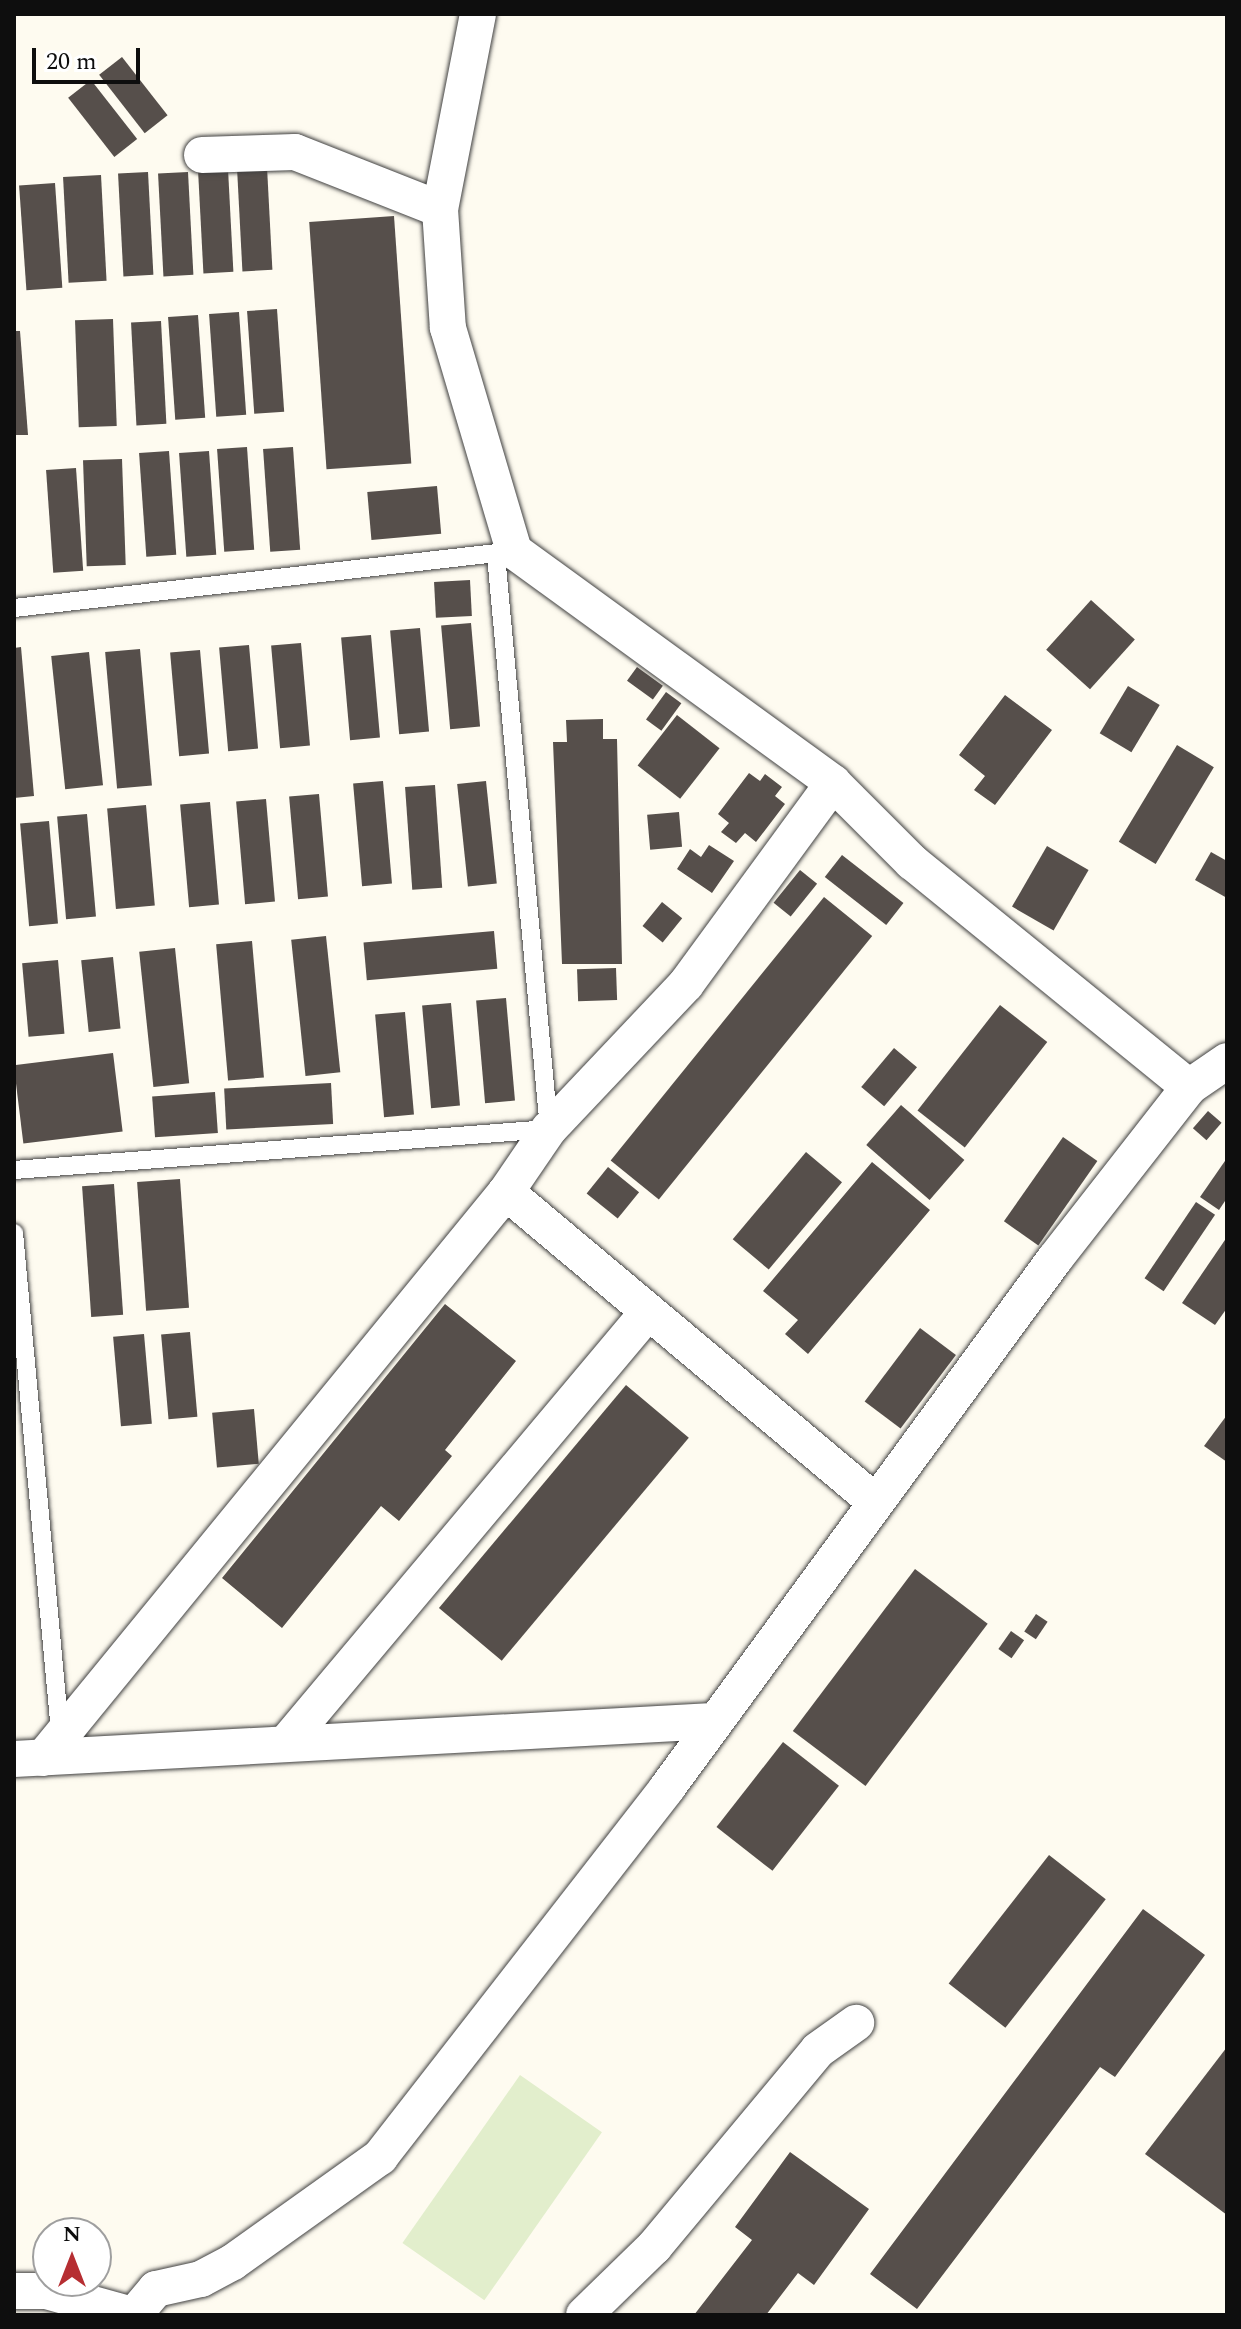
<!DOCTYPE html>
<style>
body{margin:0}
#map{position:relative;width:1241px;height:2329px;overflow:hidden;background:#fefbf0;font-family:Spectral,serif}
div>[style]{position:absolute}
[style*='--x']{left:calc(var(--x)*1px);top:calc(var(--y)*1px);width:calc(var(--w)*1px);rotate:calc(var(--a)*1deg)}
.pitch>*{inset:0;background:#e2eecc;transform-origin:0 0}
.building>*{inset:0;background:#564f4b;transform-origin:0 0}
.roads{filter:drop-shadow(0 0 2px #414141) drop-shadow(0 0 2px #414141)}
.service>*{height:18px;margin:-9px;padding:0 9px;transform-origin:9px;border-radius:9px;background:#fff}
.minor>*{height:36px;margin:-18px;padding:0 18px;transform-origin:18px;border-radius:18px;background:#fff}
span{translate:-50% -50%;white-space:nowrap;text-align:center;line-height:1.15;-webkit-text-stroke:8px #fff;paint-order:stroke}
.frame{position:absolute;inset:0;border:16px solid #0e0e0e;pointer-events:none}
.north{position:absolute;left:32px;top:2217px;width:80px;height:80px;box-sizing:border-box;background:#fff;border:2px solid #9f9f9f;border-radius:50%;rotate:0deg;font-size:22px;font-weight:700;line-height:32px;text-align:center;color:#0e0e0e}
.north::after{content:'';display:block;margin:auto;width:28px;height:36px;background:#b62e32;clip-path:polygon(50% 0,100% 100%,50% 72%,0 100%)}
.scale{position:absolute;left:32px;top:48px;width:108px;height:36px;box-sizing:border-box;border:4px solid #0e0e0e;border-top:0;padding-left:10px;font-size:24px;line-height:28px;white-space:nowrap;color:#0e0e0e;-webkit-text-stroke:6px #fff;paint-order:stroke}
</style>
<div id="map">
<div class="pitch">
<i style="left:520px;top:2075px;width:100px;height:205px;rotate:35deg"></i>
</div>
<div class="building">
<i style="left:122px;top:57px;width:74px;height:29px;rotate:52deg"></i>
<i style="left:91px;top:80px;width:75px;height:29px;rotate:52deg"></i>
<i style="left:267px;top:167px;width:103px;height:30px;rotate:87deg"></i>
<i style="left:228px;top:169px;width:103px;height:30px;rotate:87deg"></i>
<i style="left:148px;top:172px;width:103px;height:30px;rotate:87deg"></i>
<i style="left:188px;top:172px;width:103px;height:30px;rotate:87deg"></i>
<i style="left:101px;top:175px;width:106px;height:38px;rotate:87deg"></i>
<i style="left:55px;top:183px;width:105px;height:36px;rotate:86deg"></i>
<i style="left:394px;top:216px;width:248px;height:85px;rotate:86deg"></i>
<i style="left:277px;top:309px;width:103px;height:30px;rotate:86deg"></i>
<i style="left:239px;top:312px;width:103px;height:30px;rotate:86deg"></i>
<i style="left:198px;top:315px;width:103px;height:30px;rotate:86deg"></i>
<i style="left:113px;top:319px;width:107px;height:38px;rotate:88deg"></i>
<i style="left:161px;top:321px;width:103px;height:30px;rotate:87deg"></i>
<i style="clip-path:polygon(14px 331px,20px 331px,28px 435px,14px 435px)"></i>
<i style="left:247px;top:447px;width:103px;height:30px;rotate:86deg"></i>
<i style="left:293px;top:447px;width:103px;height:30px;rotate:86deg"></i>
<i style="left:169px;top:451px;width:104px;height:30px;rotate:86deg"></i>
<i style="left:209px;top:451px;width:104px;height:30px;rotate:86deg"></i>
<i style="left:122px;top:459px;width:106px;height:39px;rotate:88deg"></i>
<i style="left:76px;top:468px;width:103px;height:30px;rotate:86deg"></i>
<i style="left:437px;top:486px;width:48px;height:70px;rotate:85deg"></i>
<i style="left:470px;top:580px;width:36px;height:36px;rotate:87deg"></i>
<i style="left:1091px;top:600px;width:59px;height:67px;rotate:42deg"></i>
<i style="left:471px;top:623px;width:104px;height:30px;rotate:85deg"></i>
<i style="left:420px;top:628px;width:104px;height:30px;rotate:85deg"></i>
<i style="left:371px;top:635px;width:103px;height:30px;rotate:85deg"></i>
<i style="left:301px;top:643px;width:103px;height:30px;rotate:85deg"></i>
<i style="left:249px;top:645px;width:104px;height:30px;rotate:85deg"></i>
<i style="clip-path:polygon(21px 647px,34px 796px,14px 798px,14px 648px)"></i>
<i style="left:140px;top:649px;width:137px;height:35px;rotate:85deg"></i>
<i style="left:200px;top:650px;width:104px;height:30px;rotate:85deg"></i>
<i style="left:89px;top:652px;width:134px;height:38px;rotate:84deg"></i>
<i style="left:637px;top:667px;width:32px;height:17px;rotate:36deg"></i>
<i style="left:1128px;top:686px;width:37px;height:55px;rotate:31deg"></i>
<i style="left:666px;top:692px;width:19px;height:34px;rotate:36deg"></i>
<i style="clip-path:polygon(1005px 695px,1052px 730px,995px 805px,974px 790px,985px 776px,959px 755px)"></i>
<i style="left:677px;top:715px;width:54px;height:64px;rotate:38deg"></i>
<i style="clip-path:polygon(603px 719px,603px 739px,617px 739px,622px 964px,562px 964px,553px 742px,567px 742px,566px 720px)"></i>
<i style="left:1177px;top:745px;width:43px;height:113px;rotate:31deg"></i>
<i style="clip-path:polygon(749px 773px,760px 781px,765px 774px,782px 787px,775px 796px,785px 804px,756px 842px,745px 833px,736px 843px,721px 832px,729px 823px,718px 814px)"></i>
<i style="left:383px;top:781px;width:103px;height:30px;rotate:85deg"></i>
<i style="left:486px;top:781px;width:103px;height:29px;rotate:84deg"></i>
<i style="left:435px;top:785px;width:103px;height:30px;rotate:86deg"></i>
<i style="left:319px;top:794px;width:103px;height:30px;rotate:85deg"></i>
<i style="left:266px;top:799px;width:103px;height:30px;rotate:85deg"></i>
<i style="left:210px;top:802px;width:103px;height:30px;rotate:85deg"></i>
<i style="left:146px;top:805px;width:101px;height:39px;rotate:85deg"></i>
<i style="left:679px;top:812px;width:35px;height:32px;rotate:85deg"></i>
<i style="left:87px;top:814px;width:103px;height:30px;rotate:85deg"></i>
<i style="left:49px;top:821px;width:103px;height:29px;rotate:85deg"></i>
<i style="clip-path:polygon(709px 845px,734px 861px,712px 893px,677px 869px,690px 849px,701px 857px)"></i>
<i style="left:1047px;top:846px;width:48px;height:70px;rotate:30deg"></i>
<i style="clip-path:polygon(1211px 852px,1227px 861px,1227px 898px,1195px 880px)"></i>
<i style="left:842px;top:855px;width:78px;height:28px;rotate:38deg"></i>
<i style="left:800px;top:870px;width:22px;height:42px;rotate:39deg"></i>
<i style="left:824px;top:897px;width:62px;height:339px;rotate:39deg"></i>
<i style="left:662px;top:902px;width:26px;height:31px;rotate:39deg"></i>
<i style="left:494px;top:931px;width:38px;height:131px;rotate:85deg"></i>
<i style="left:326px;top:936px;width:137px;height:35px;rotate:84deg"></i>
<i style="left:252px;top:941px;width:137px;height:36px;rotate:85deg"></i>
<i style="left:175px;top:948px;width:136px;height:36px;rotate:84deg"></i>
<i style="left:113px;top:957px;width:72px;height:32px;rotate:84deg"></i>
<i style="left:58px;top:960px;width:74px;height:36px;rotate:85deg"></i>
<i style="left:616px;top:968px;width:32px;height:39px;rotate:88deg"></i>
<i style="left:506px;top:998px;width:103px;height:30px;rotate:85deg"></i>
<i style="left:451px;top:1003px;width:103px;height:29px;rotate:85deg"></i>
<i style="left:1000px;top:1005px;width:60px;height:134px;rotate:38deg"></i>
<i style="left:405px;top:1012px;width:103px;height:30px;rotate:85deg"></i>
<i style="left:894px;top:1048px;width:30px;height:51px;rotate:40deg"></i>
<i style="left:113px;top:1053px;width:79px;height:100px;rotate:83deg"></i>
<i style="left:331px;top:1083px;width:41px;height:107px;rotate:87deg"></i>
<i style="left:215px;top:1092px;width:41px;height:63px;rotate:86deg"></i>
<i style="left:901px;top:1105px;width:84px;height:53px;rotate:41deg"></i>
<i style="left:1208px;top:1111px;width:18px;height:23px;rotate:41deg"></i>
<i style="left:1063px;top:1137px;width:42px;height:103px;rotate:35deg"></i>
<i style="left:806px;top:1152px;width:47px;height:114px;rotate:40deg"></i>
<i style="clip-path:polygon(1227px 1158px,1227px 1198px,1219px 1210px,1200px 1197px)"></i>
<i style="clip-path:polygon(872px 1162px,930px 1210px,808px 1354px,785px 1334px,798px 1320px,763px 1291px)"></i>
<i style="left:608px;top:1167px;width:40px;height:34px;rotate:39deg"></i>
<i style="left:180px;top:1179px;width:129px;height:43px;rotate:86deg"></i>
<i style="left:114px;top:1184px;width:131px;height:32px;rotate:86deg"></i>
<i style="left:1196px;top:1202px;width:23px;height:92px;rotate:34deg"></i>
<i style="clip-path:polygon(1227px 1237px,1227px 1308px,1215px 1325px,1182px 1303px)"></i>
<i style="clip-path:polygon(445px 1304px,516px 1361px,445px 1450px,452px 1456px,399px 1521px,381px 1506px,282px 1628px,222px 1578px)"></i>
<i style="left:920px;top:1328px;width:45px;height:92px;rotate:37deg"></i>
<i style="left:190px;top:1332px;width:85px;height:29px;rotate:85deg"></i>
<i style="left:144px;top:1334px;width:90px;height:31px;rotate:85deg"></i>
<i style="left:626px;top:1385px;width:82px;height:291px;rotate:40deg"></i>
<i style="left:254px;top:1409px;width:55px;height:42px;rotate:85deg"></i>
<i style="clip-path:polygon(1227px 1415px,1227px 1462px,1204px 1446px)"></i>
<i style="left:915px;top:1569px;width:91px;height:203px;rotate:37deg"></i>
<i style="left:1036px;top:1614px;width:14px;height:21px;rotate:34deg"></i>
<i style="left:1011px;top:1631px;width:16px;height:22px;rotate:35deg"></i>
<i style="left:783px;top:1742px;width:71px;height:108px;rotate:38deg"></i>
<i style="left:1049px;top:1855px;width:72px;height:163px;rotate:38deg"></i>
<i style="clip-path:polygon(1143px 1909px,1205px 1955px,1115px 2077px,1100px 2067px,917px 2309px,870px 2274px)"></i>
<i style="clip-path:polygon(1227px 2047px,1227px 2215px,1145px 2154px)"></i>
<i style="clip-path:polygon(790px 2152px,869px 2209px,814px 2285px,798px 2273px,766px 2315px,694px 2315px,752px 2240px,735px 2227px)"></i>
</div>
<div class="roads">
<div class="service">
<i style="--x:14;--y:608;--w:496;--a:-6.5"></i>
<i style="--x:14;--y:1170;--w:537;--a:-4.38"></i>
<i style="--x:549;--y:1129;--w:576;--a:-95.28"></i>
<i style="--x:14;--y:1233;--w:501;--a:84.73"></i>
</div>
<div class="minor">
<i style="--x:478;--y:14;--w:199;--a:101"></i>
<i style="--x:440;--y:209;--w:119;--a:86.2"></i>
<i style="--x:448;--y:328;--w:233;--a:73.5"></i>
<i style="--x:514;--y:551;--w:394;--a:36"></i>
<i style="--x:833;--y:783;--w:112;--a:45"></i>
<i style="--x:912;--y:862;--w:357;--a:39.1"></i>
<i style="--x:202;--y:155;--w:93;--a:-1.8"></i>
<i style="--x:295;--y:152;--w:156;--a:21.5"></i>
<i style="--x:506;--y:1192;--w:482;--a:40"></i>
<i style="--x:286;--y:1743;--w:563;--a:-49.97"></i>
<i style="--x:43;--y:1758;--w:731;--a:-50.72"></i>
<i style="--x:506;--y:1192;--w:76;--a:-55.7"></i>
<i style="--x:549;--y:1129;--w:199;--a:-46.6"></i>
<i style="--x:686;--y:984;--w:249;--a:-53.8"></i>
<i style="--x:14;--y:1759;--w:700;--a:-3.11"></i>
<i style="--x:14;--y:2291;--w:32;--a:0"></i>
<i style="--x:46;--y:2291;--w:89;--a:15.6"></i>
<i style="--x:134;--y:2315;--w:34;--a:-50"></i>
<i style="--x:156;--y:2289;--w:46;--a:-12.5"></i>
<i style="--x:201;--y:2279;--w:36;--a:-28"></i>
<i style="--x:233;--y:2262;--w:181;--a:-35.5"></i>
<i style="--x:380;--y:2157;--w:467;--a:-52.1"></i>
<i style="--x:667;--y:1788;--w:655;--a:-53.76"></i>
<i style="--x:1054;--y:1260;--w:219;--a:-52"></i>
<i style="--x:1189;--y:1087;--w:46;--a:-34.4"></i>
<i style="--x:584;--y:2315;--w:98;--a:-44.2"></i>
<i style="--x:654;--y:2247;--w:256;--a:-50.2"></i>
<i style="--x:818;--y:2050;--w:47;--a:-35.4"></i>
</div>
</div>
<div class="frame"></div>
<div class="north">N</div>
<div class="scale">20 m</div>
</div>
